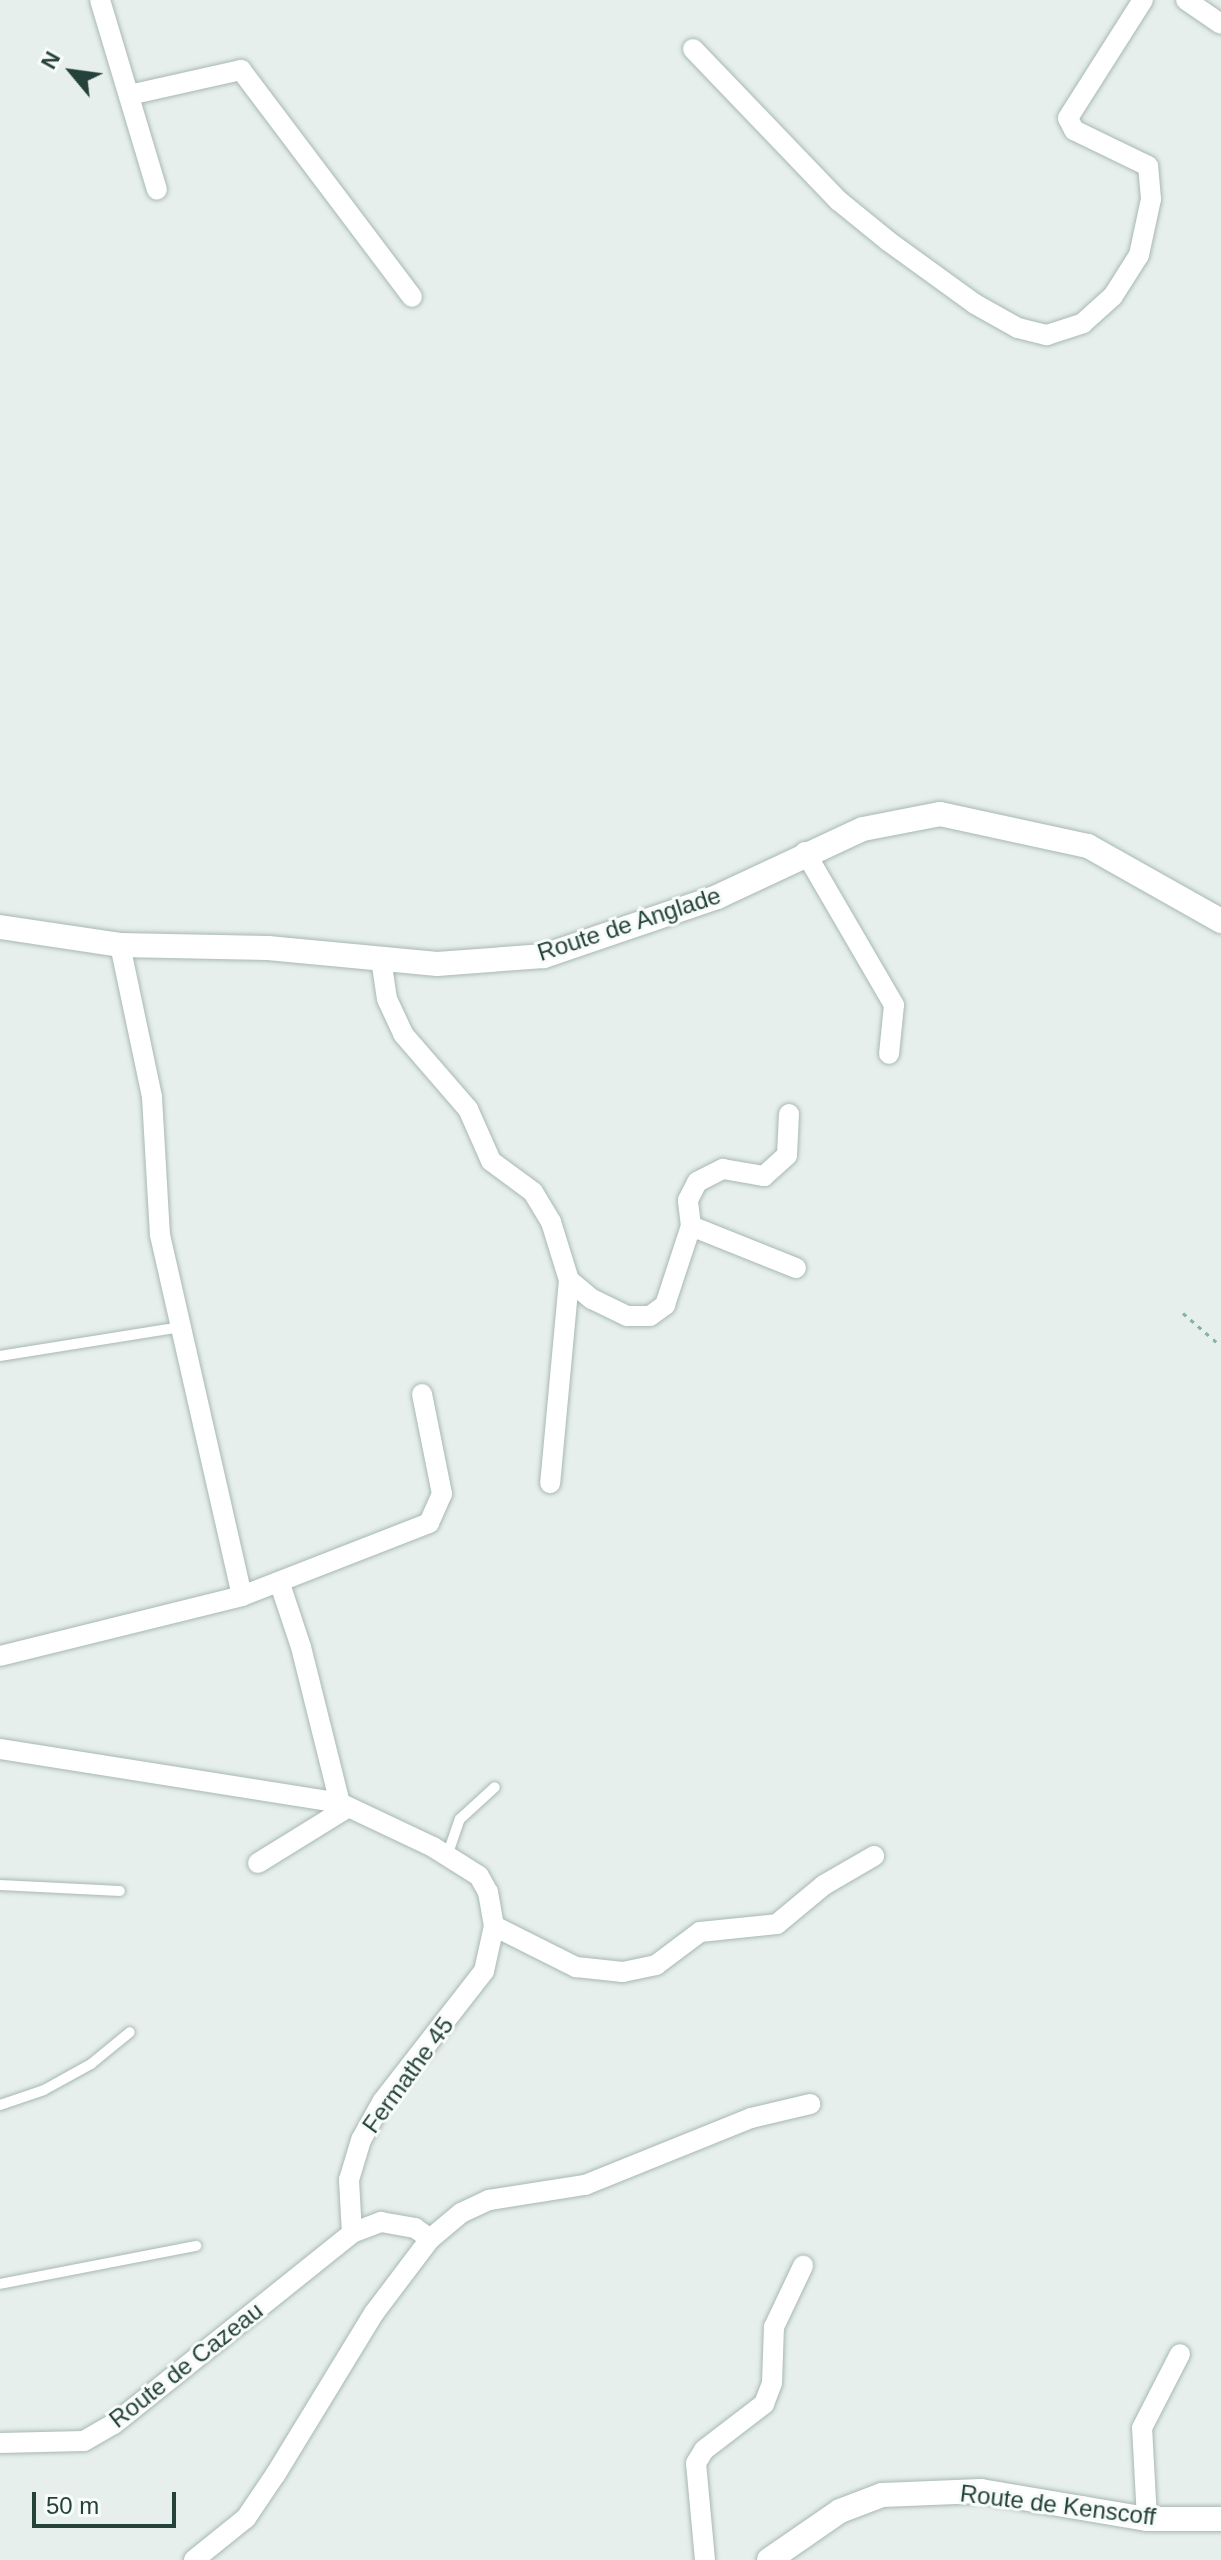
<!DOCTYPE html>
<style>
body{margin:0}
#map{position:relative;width:1221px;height:2560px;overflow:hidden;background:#e6efeb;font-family:Arial,sans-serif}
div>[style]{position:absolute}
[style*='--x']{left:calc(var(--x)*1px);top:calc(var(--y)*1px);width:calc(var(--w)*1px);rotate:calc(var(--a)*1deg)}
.path>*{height:3px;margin-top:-1.5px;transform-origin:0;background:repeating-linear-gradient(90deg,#86b3a5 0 4px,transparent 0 10px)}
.roads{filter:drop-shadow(0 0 2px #a8b8b2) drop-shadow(0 0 2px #a8b8b2)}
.lane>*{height:10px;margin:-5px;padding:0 5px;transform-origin:5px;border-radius:5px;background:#fff}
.street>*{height:20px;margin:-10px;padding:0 10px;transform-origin:10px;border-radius:10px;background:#fff}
.secondary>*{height:24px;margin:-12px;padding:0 12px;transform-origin:12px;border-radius:12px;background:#fff}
span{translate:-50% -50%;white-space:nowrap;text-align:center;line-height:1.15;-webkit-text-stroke:6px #f7fbf9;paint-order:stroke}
.street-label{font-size:24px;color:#24423a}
.north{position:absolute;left:32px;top:32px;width:80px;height:80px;-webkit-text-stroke:6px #f7fbf9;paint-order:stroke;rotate:299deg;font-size:22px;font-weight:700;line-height:32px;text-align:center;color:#24423a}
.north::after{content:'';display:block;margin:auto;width:28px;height:36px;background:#24423a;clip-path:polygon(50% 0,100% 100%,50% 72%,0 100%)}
.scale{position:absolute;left:32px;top:2492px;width:144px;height:36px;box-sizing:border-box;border:4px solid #24423a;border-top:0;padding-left:10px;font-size:24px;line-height:28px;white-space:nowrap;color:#24423a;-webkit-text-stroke:6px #f7fbf9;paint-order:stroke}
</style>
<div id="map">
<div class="path">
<i style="--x:1183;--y:1313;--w:50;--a:41"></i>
</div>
<div class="roads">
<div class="lane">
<i style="--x:0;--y:1356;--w:183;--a:-9.1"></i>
<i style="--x:447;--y:1856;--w:39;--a:-71"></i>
<i style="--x:460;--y:1819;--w:47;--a:-42.4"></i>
<i style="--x:0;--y:1885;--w:120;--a:2.9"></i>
<i style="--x:0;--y:2105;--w:46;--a:-18.8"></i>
<i style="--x:44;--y:2090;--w:54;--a:-29"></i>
<i style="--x:91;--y:2064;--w:50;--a:-39.4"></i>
<i style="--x:0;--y:2284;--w:200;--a:-11"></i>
</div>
<div class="street">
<i style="--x:100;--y:0;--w:198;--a:73.3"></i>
<i style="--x:1186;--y:0;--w:42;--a:34.4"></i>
<i style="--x:693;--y:49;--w:211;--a:46.2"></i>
<i style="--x:839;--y:201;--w:63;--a:39.2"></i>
<i style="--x:888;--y:241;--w:107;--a:35.9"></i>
<i style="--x:975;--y:304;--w:49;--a:29.2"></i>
<i style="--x:1018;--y:328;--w:30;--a:14"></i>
<i style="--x:1047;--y:335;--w:38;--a:-18"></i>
<i style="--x:1083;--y:323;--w:40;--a:-42"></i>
<i style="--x:1113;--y:296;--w:49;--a:-57.6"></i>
<i style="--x:1139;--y:255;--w:57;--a:-77.9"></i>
<i style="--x:1151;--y:199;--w:33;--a:-95"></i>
<i style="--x:1148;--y:166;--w:82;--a:-154.1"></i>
<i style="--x:1074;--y:130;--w:13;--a:-117"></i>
<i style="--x:1068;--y:118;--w:140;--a:-57.6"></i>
<i style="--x:129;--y:95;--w:115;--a:-12.6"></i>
<i style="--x:241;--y:70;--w:284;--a:53"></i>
<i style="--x:805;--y:852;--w:177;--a:59.8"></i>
<i style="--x:894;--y:1005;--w:49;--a:95.8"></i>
<i style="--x:120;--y:945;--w:155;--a:78.1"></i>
<i style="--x:152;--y:1097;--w:138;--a:86.7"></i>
<i style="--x:160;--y:1235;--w:370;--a:77.2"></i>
<i style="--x:381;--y:959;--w:40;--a:81.5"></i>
<i style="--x:387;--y:999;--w:38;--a:65"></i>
<i style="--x:403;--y:1034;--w:99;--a:49.1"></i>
<i style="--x:468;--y:1109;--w:57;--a:66.1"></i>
<i style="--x:491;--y:1161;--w:52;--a:36.4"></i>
<i style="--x:533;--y:1192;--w:35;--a:59"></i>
<i style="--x:551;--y:1222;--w:61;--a:72.8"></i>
<i style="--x:569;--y:1280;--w:204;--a:95.3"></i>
<i style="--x:691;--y:1226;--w:113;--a:21.8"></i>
<i style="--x:569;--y:1280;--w:30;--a:40"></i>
<i style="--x:592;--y:1299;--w:39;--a:26"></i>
<i style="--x:627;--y:1316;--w:23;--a:0"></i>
<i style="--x:650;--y:1316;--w:19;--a:-36"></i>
<i style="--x:665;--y:1305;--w:83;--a:-71.8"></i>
<i style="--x:691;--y:1226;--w:26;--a:-97"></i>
<i style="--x:688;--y:1200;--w:20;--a:-63"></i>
<i style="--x:697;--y:1182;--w:29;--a:-27"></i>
<i style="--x:723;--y:1169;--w:42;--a:9.7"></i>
<i style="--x:764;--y:1176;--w:31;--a:-42"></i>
<i style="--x:787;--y:1155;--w:41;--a:-87.2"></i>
<i style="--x:280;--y:1584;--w:66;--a:71.6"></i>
<i style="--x:301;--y:1647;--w:161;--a:76"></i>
<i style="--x:340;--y:1803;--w:103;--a:25.3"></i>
<i style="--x:433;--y:1847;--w:54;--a:32.2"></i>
<i style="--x:479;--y:1876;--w:18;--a:61"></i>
<i style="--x:488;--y:1892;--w:35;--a:80"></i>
<i style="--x:494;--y:1926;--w:46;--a:102.5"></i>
<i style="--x:484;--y:1971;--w:166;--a:127.9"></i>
<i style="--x:382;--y:2102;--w:43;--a:118.9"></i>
<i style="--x:361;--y:2140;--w:42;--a:106.7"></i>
<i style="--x:349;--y:2180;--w:53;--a:86.8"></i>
<i style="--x:0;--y:1656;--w:249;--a:-13.9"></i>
<i style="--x:242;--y:1596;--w:201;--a:-21.3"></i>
<i style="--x:429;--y:1523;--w:32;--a:-66"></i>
<i style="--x:442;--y:1494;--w:102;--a:-101.3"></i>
<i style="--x:0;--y:1749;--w:344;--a:9"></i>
<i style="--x:258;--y:1863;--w:105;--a:-31.7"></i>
<i style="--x:494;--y:1926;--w:92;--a:26.6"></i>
<i style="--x:576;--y:1967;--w:47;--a:6.1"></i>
<i style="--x:623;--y:1972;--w:34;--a:-12"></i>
<i style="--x:656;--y:1965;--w:55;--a:-36.9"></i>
<i style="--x:700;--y:1932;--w:77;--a:-5.9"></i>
<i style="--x:777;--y:1924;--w:61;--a:-39.7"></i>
<i style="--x:824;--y:1885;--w:58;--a:-30.1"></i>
<i style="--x:430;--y:2239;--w:40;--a:-40"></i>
<i style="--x:461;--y:2213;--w:31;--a:-25"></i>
<i style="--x:489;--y:2200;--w:97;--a:-8.9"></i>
<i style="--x:585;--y:2185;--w:179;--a:-22"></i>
<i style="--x:751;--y:2118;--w:61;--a:-13.3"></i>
<i style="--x:0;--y:2443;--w:84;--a:-1.4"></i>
<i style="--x:84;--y:2441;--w:34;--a:-30"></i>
<i style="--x:114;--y:2424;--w:305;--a:-38.7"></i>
<i style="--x:352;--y:2233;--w:31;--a:-21"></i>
<i style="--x:381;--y:2222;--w:35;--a:10"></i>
<i style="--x:415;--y:2228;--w:19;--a:36"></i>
<i style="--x:430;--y:2239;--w:93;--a:127.1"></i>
<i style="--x:374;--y:2313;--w:190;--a:121.4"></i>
<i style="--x:275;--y:2475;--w:52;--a:124"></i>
<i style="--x:246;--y:2518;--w:67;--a:141.1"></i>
<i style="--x:1147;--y:2519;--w:91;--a:-93.1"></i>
<i style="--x:1142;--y:2428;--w:83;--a:-62.8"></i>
<i style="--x:705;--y:2560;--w:97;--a:-95.3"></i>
<i style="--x:696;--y:2463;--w:15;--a:-58"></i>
<i style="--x:704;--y:2450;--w:76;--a:-37.5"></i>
<i style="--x:764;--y:2404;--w:22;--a:-69"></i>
<i style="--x:772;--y:2383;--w:56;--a:-88"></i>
<i style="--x:774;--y:2327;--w:68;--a:-64.6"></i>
</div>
<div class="secondary">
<i style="--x:0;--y:927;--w:121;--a:8.5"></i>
<i style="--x:120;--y:945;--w:148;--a:1.2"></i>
<i style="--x:268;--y:948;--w:170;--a:5.4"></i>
<i style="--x:437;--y:964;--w:107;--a:-4.3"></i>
<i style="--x:544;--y:956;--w:183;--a:-18.8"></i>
<i style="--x:717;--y:897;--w:161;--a:-25"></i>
<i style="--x:863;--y:829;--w:78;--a:-11"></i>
<i style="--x:940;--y:814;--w:151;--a:12.2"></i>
<i style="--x:1088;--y:846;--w:153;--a:29.4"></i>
<i style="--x:769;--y:2560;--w:86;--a:-34.6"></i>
<i style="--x:840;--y:2511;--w:45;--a:-20.9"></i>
<i style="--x:882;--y:2495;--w:99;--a:-2.3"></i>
<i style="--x:981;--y:2491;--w:168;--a:9.6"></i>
<i style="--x:1147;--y:2519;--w:74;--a:0"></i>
</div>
</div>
<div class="street-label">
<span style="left:629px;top:924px;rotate:-18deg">Route de Anglade</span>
<span style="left:408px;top:2075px;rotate:-54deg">Fermathe 45</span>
<span style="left:186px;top:2365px;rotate:-38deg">Route de Cazeau</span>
<span style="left:1058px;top:2505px;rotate:7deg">Route de Kenscoff</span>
</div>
<div class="north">N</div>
<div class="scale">50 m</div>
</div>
